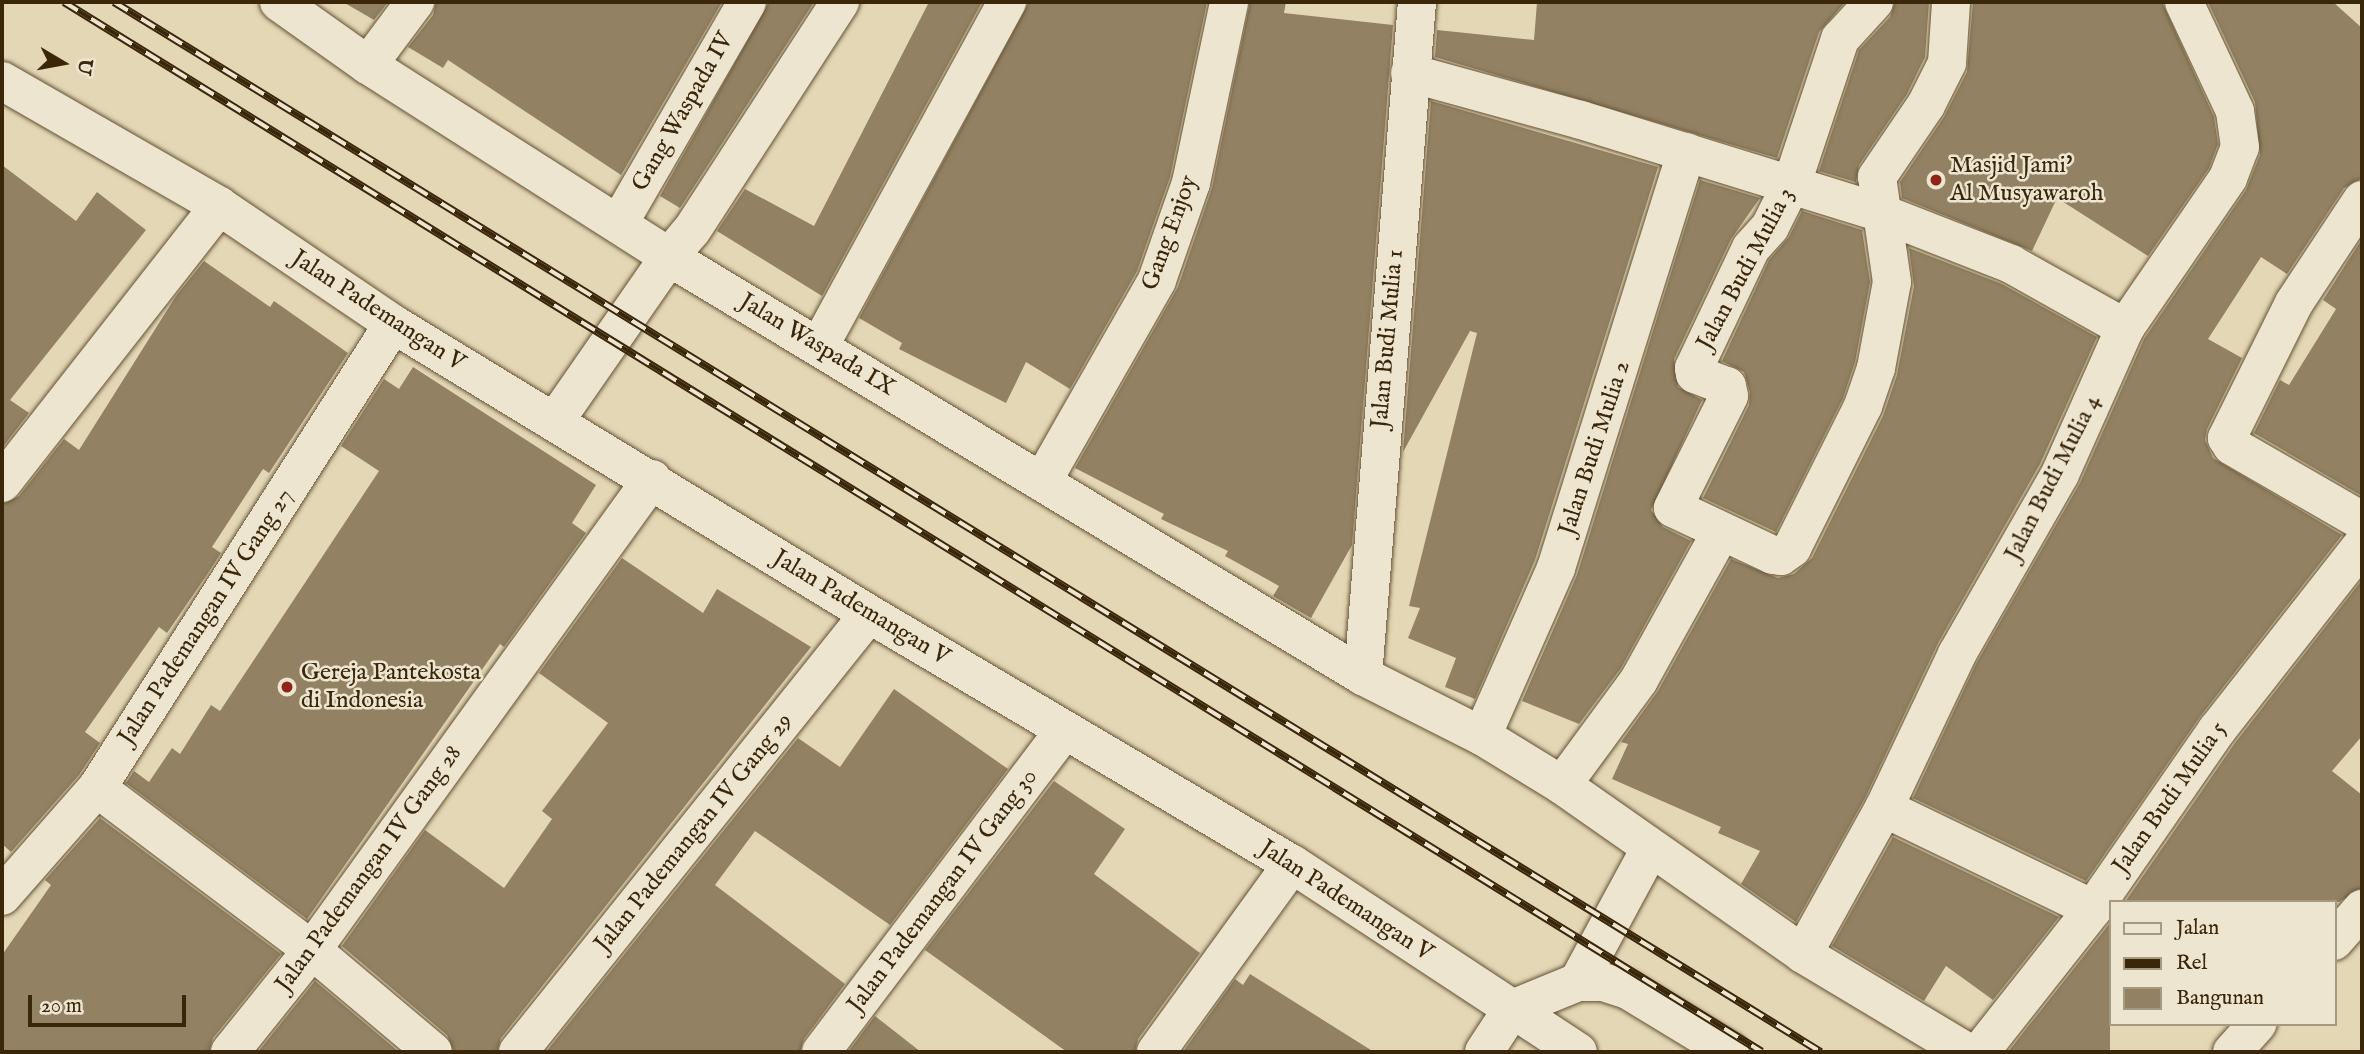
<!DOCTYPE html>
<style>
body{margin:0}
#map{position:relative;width:2364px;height:1054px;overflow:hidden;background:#e4d7b6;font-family:"IM FELL English",serif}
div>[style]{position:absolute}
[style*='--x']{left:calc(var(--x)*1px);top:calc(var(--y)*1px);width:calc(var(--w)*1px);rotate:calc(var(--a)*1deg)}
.building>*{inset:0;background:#928263}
.roads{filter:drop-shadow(0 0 2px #645234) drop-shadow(0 0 2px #645234)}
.minor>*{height:38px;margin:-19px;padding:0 19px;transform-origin:19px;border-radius:19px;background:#ede5d0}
.rail>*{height:8px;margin-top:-4px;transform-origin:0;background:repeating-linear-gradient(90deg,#ede5d0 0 16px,#3a2609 0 32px);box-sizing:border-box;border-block:2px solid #3a2609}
.dots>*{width:19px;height:19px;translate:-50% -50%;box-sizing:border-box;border:4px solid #ede5d0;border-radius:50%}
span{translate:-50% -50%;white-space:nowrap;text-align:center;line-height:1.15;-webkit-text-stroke:5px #ede5d0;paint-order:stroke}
.street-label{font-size:24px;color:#3a2609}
.poi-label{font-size:24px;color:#3a2609}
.left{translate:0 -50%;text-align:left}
.frame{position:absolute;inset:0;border:4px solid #3a2609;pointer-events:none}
.legend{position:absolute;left:2109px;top:900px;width:228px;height:126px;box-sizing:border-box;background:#ede5d0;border:2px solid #a59980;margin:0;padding:9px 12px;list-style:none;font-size:21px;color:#3a2609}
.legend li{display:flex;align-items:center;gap:14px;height:35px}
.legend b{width:35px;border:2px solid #a59980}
.north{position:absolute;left:28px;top:28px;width:70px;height:70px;-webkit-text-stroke:5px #ede5d0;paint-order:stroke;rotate:100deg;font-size:19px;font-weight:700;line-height:28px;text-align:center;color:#3a2609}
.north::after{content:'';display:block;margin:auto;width:24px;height:32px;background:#3a2609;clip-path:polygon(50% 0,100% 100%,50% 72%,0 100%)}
.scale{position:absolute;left:28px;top:995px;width:158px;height:32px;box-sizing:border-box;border:4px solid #3a2609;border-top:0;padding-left:9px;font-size:21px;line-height:24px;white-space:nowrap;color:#3a2609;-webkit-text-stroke:5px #ede5d0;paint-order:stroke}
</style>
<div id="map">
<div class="building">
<i style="clip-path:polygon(343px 2px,388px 2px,374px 20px)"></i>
<i style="clip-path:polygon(436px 2px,722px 2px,621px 175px,448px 60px,443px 68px,408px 47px,433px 15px)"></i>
<i style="clip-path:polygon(769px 2px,814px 2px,680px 208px,660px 196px)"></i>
<i style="clip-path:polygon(929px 2px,982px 2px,822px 296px,717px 231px,745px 189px,814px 226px)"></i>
<i style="clip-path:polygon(1029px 2px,1207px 2px,1170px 177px,1137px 271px,1070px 389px,1026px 362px,1006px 403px,899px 349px,902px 343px,859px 318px)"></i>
<i style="clip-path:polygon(1250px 2px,1286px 2px,1284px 13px,1393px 25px,1352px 545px,1311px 618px,1273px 596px,1279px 586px,1225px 556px,1228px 551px,1161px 519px,1164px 514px,1075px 468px,1178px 287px,1212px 188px)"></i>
<i style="clip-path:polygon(1537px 2px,1845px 2px,1819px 32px,1777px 158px,1435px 57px,1437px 30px,1534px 40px)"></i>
<i style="clip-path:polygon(1895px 2px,1929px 2px,1925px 57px,1907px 94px,1859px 165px,1856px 182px,1819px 171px,1859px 50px,1890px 17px)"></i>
<i style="clip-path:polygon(1973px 2px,2162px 2px,2214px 117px,2218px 144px,2209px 168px,2148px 256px,2057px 198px,2032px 251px,1902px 198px,1900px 182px,1944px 117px,1967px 72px)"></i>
<i style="clip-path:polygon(2208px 2px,2333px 2px,2362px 28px,2362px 178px,2344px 188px,2287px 274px,2261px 257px,2208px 339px,2242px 358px,2207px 429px,2205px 440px,2213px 458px,2342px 535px,2199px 718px,2086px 881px,1913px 798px,1976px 664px,2080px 483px,2144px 339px,2246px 190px,2260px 155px,2255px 102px)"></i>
<i style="clip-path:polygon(1431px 101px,1658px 167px,1535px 560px,1475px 699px,1445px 687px,1456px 658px,1408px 638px,1420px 608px,1409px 606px,1477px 333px,1470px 331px,1403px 452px)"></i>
<i style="clip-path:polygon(2px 165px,76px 221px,97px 192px,146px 230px,10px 400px,29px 413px,2px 448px)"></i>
<i style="clip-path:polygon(1700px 180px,1760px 198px,1731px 239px,1674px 359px,1678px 387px,1702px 400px,1651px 510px,1663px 527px,1691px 541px,1621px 668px,1579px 724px,1522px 701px,1577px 575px)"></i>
<i style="clip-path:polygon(1802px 211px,1862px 230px,1870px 282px,1855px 362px,1843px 398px,1776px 532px,1703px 498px,1749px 405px,1750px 392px,1744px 372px,1722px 361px,1769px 260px,1789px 237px)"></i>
<i style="clip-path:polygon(2362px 239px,2362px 496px,2254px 433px,2280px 380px,2289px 385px,2336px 309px,2323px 300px)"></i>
<i style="clip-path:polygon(1909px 248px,2002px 284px,2097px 337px,2040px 464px,1938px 643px,1865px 798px,1796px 922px,1741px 884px,1760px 851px,1718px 833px,1721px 827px,1612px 779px,1628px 744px,1621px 742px,1658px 691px,1731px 559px,1778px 578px,1794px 574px,1812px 558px,1883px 416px,1897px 375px,1914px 286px)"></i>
<i style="clip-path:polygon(204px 261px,270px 307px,274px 301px,348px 353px,269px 473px,263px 469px,212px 547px,221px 553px,206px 576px,167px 633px,159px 627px,85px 732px,100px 743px,79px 775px,11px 852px,2px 844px,2px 504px,19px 496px,64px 439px,79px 450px,176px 296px)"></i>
<i style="clip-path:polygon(413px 367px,596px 485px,572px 523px,586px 533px,504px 647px,500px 644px,307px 919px,126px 783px,134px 771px,149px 782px,172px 748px,180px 754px,211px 705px,220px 711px,379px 471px,341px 446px,384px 379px,399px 389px)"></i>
<i style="clip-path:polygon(622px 558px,703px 613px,717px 589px,811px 647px,501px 1038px,497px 1052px,454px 1052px,447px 1035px,342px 946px,425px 830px,504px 888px,552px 819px,542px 811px,608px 723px,539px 673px)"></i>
<i style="clip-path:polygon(2362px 580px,2362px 736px,2332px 771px,2362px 795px,2362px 888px,2339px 902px,2125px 902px,2235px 743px)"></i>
<i style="clip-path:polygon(894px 689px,1008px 769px,890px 925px,755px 831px,715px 885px,845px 984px,804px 1039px,800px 1052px,546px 1052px,798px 738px,840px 767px)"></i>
<i style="clip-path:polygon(1054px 781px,1125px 829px,1094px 874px,1200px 953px,1138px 1039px,1135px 1052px,1067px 1052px,925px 950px)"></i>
<i style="clip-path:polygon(100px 818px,281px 954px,213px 1038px,209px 1052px,2px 1052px,2px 955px,51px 885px,45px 880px)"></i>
<i style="clip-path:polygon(1893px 837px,2059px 917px,1993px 1000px,1946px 966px,1924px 1001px,1832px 946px)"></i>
<i style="clip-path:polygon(2110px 922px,2110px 1052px,2008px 1052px,2110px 923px)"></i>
<i style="clip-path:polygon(1250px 974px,1374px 1052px,1183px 1052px,1235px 979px,1243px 985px)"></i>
<i style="clip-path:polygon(315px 981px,399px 1052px,258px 1052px)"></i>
<i style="clip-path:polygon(875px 1016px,921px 1052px,848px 1052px)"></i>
</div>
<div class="roads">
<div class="minor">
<i style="--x:279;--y:2;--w:109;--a:35.3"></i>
<i style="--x:368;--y:65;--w:357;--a:32.5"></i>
<i style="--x:669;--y:257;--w:811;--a:31.12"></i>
<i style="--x:1363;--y:676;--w:133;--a:26.8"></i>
<i style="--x:1482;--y:736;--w:94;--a:31.5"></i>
<i style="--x:1562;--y:785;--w:294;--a:35"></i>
<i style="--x:1803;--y:954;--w:191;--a:30.9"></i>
<i style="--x:1874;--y:2;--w:50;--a:132.6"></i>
<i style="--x:1840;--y:39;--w:152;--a:108.4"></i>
<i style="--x:1792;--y:183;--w:49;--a:116.6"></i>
<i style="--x:1770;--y:227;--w:28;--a:132"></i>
<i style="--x:1751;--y:248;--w:133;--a:115.4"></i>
<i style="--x:1694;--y:368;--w:6;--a:81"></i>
<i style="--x:1695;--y:374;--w:34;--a:21"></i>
<i style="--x:1727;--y:386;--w:10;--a:79"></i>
<i style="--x:1729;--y:396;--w:125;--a:116.6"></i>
<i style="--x:1673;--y:508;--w:110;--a:25.2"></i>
<i style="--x:1773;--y:555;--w:8;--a:7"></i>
<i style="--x:1781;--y:556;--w:14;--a:-36"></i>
<i style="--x:1792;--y:548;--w:159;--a:-63.4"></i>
<i style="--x:1863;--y:406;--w:40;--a:-71.1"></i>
<i style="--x:1876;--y:368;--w:87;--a:-79.5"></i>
<i style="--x:1892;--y:282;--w:106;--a:-98.1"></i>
<i style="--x:1877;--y:177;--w:87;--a:-55.8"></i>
<i style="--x:1926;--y:105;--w:47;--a:-63.4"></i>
<i style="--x:1947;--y:63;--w:61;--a:-86.2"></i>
<i style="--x:368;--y:65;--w:79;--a:-53.3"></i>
<i style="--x:1410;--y:73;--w:177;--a:15.4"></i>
<i style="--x:1581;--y:120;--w:314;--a:17.2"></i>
<i style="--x:1881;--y:213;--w:140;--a:21.4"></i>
<i style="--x:2011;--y:264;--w:131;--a:29.3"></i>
<i style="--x:2;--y:81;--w:250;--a:29.9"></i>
<i style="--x:219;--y:206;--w:210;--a:34.1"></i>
<i style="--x:393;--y:324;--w:557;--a:31.35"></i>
<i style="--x:869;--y:614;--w:491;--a:30.6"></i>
<i style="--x:1292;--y:864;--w:342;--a:33.3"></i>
<i style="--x:2362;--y:200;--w:123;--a:123.4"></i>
<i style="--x:2294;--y:303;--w:151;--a:116.4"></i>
<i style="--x:2227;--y:438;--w:9;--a:58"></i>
<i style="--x:2232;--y:446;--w:150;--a:30"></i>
<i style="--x:619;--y:223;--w:255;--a:-59.9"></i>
<i style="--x:820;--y:345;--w:391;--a:-61.4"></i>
<i style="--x:555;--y:421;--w:200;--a:-55.2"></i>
<i style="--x:669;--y:257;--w:35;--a:-50"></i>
<i style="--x:692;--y:230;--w:272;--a:-57"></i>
<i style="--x:1042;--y:482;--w:232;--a:-60.3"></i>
<i style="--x:1157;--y:280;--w:103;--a:-70.7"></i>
<i style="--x:1191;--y:183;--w:185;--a:-78.1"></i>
<i style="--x:2;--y:483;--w:352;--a:-51.9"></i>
<i style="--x:1363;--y:676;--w:676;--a:-85.42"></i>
<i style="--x:1482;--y:736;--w:184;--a:-66.2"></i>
<i style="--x:1556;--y:568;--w:436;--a:-72.6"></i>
<i style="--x:1562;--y:785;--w:130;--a:-53.7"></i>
<i style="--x:1639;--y:680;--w:169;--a:-61"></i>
<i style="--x:97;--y:788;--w:269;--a:37"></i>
<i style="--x:312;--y:950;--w:158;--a:40.1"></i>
<i style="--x:1884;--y:808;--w:232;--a:25.8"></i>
<i style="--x:2;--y:896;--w:144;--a:-48.7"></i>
<i style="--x:97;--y:788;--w:550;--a:-57.46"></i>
<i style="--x:2334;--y:941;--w:43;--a:-48.8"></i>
<i style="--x:1803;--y:954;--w:167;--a:-61"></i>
<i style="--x:1884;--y:808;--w:170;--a:-64.6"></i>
<i style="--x:1957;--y:654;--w:207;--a:-60.2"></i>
<i style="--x:2060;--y:474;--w:160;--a:-66"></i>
<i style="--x:2125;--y:328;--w:182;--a:-55.5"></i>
<i style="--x:2228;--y:178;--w:33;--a:-69"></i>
<i style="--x:2240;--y:147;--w:36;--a:-98"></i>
<i style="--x:2235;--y:111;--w:120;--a:-115.1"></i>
<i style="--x:1578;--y:982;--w:151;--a:-61.6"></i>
<i style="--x:1512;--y:1009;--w:71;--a:-22.2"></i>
<i style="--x:1578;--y:982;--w:25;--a:0"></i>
<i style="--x:1603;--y:982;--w:26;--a:18"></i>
<i style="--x:1628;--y:990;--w:119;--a:31.3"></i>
<i style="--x:230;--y:1052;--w:131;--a:-51.2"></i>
<i style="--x:312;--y:950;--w:581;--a:-54.18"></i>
<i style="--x:518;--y:1052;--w:561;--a:-51.29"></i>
<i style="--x:821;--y:1052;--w:403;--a:-52.9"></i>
<i style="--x:1156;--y:1052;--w:232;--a:-54.1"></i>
<i style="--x:1484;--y:1052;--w:51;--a:-56.9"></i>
<i style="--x:1980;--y:1052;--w:182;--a:-51.7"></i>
<i style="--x:2093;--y:909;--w:218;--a:-55.3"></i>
<i style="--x:2217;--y:730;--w:235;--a:-51.9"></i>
<i style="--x:2232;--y:1052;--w:38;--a:-48"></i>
</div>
</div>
<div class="rail">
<i style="--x:64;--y:2;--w:1996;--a:31.73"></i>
<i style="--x:114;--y:2;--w:2004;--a:31.6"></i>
</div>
<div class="dots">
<i style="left:1936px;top:180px;background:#8f2418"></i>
<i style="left:287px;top:687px;background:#8f2418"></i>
</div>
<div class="street-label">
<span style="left:683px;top:112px;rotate:-60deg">Gang Waspada IV</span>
<span style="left:1170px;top:233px;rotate:-70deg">Gang Enjoy</span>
<span style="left:1746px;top:269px;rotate:-62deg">Jalan Budi Mulia 3</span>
<span style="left:378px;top:311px;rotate:33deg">Jalan Pademangan V</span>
<span style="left:1388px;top:339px;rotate:-85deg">Jalan Budi Mulia 1</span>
<span style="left:817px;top:345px;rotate:31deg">Jalan Waspada IX</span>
<span style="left:1595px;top:448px;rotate:-72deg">Jalan Budi Mulia 2</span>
<span style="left:2053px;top:478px;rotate:-63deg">Jalan Budi Mulia 4</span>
<span style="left:861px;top:608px;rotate:31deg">Jalan Pademangan V</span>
<span style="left:206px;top:617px;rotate:-57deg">Jalan Pademangan IV Gang 27</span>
<span style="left:2170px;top:798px;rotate:-55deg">Jalan Budi Mulia 5</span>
<span style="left:694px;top:833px;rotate:-51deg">Jalan Pademangan IV Gang 29</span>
<span style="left:369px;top:869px;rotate:-54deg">Jalan Pademangan IV Gang 28</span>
<span style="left:943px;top:891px;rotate:-53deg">Jalan Pademangan IV Gang 30</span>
<span style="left:1346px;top:901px;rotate:33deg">Jalan Pademangan V</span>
</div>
<div class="poi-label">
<span class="left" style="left:1950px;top:180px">Masjid Jami'<br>Al Musyawaroh</span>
<span class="left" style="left:301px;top:687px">Gereja Pantekosta<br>di Indonesia</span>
</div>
<div class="frame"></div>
<ul class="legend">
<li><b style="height:9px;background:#ede5d0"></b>Jalan</li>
<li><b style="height:9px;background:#3a2609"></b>Rel</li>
<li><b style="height:19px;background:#928263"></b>Bangunan</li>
</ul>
<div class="north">U</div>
<div class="scale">20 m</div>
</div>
